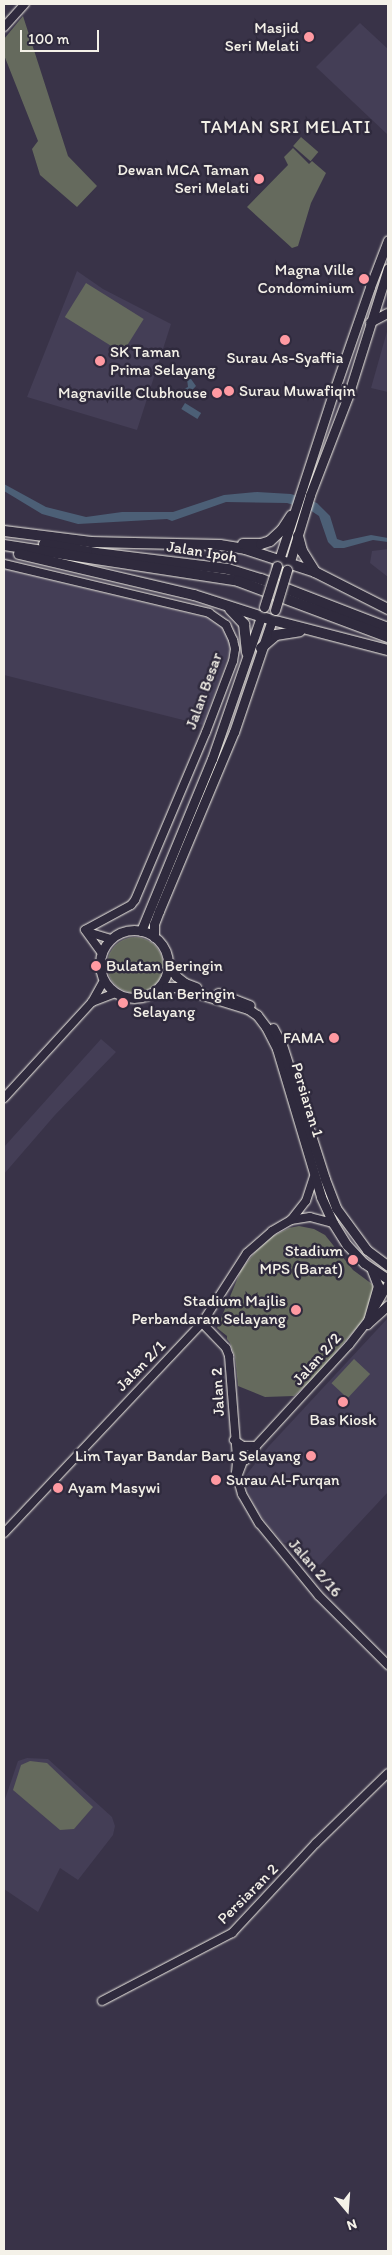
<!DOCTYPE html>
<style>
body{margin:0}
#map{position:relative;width:392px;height:2255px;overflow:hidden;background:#393348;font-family:Itim,sans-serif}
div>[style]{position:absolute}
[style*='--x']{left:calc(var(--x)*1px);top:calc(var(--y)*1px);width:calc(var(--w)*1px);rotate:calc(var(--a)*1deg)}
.built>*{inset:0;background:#443e56}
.green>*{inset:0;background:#656a5d;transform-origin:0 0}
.round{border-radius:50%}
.water>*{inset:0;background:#4c5f76;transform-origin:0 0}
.roads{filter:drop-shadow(0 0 1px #f4f1e8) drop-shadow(0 0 1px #f4f1e8)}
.tertiary>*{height:8px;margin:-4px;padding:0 4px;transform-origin:4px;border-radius:4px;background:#2f2a3d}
.secondary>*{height:9px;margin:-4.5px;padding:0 4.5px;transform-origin:4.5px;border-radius:4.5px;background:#2f2a3d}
.secondary>.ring{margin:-4.5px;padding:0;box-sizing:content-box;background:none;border:9px solid #2f2a3d;border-radius:50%}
.primary>*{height:9px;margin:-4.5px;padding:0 4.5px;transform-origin:4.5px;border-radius:4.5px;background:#2f2a3d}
.trunk>*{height:10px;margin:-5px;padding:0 5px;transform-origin:5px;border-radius:5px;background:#2f2a3d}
.bridges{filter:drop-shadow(0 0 1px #f4f1e8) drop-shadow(0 0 1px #f4f1e8)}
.primary-bridge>*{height:9px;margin:-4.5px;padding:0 4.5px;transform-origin:4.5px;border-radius:4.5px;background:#2f2a3d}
.dots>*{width:14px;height:14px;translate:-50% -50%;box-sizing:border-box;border:2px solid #2f2a3d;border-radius:50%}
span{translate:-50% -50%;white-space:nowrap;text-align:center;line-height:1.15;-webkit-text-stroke:5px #2f2a3d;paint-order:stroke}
.poi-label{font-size:16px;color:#f4f1e8}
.right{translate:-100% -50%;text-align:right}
.left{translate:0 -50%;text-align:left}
.street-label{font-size:16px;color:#f4f1e8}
.neighbourhood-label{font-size:18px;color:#f4f1e8;letter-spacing:1px}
.frame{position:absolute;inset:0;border:5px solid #f4f1e8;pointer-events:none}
.north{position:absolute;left:322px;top:2185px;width:50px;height:50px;-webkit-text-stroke:4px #2f2a3d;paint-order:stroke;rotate:162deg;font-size:14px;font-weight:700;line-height:20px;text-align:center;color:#f4f1e8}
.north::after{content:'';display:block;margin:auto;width:18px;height:22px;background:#f4f1e8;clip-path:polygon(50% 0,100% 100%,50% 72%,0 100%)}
.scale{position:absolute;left:20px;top:30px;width:79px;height:22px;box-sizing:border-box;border:2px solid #f4f1e8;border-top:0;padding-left:6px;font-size:15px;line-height:18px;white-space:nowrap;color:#f4f1e8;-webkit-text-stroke:4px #2f2a3d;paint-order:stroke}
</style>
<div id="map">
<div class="built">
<i style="clip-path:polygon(360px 23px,388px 49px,388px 135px,316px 67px)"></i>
<i style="clip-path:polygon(77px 271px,103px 289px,171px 324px,137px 430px,27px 397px)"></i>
<i style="clip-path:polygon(388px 328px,388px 392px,371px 388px)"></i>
<i style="clip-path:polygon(388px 549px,388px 577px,370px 563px,372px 551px)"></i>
<i style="clip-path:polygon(4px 569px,207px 618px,220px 625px,229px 639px,230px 650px,203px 725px,4px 675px)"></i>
<i style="clip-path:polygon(101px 1039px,116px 1052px,55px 1115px,4px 1174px,4px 1147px)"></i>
<i style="clip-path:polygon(387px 1319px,388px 1492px,320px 1565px,315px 1563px,299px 1547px,282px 1542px,257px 1511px,243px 1479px,269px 1446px)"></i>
<i style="clip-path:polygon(27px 1758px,48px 1759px,112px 1817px,115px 1826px,113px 1835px,78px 1880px,60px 1868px,38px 1912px,4px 1889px,4px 1802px,18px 1761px)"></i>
</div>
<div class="green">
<i style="clip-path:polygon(23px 16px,68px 156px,97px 186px,77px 207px,40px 175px,32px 149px,38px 141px,4px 55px,4px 39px)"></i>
<i style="left:301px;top:137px;width:23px;height:12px;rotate:41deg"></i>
<i style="clip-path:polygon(293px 148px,309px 164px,312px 161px,326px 173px,311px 203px,298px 246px,292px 248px,247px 207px,288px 165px,284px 157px)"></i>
<i style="left:86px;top:283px;width:68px;height:40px;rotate:32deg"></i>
<i class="round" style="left:107px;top:937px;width:56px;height:56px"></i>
<i style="clip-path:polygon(299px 1226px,314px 1229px,325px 1235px,353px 1270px,372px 1284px,374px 1290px,365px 1318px,313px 1379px,294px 1396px,265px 1397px,238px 1386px,235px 1357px,230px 1343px,227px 1339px,227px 1336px,217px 1328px,241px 1270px,256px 1251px,273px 1236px,289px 1228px)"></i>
<i style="left:354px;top:1359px;width:22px;height:33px;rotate:43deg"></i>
<i style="clip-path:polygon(30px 1761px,47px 1763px,93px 1807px,74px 1829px,60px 1830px,13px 1790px,21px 1765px)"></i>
</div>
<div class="water">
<i style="clip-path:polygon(187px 379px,191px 379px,196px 386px,185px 398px,181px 397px,180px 391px,188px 387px)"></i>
<i style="left:185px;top:403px;width:19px;height:7px;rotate:32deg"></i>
<i style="clip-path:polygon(4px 484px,46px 507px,86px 517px,122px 512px,173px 512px,224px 495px,257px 492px,291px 494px,317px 503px,330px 516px,337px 539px,343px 541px,371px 535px,388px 538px,388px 542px,373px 540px,344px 548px,334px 548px,328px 542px,319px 516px,310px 510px,287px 503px,226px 502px,172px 521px,167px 519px,78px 524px,42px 514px,4px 491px)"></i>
</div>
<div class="roads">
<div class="tertiary">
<i style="--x:4;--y:27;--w:31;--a:-48"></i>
<i style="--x:4;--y:564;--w:211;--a:13.4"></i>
<i style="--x:209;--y:613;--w:21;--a:35"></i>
<i style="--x:226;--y:625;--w:17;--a:65"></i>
<i style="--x:233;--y:640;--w:9;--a:77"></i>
<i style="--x:235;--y:649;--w:12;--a:99"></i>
<i style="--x:233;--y:661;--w:76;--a:110.8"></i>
<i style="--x:206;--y:732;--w:182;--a:112.9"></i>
<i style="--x:135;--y:900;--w:6;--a:129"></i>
<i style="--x:131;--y:905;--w:52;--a:151.5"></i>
<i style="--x:85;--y:930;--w:29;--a:54"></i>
<i style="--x:91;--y:933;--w:21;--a:17"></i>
<i style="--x:92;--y:1002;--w:25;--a:-21"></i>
<i style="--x:4;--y:1098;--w:130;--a:-47.5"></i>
<i style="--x:92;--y:1002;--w:25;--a:-61"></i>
<i style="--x:291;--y:1220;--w:19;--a:-9"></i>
<i style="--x:310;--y:1217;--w:24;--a:15"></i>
<i style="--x:374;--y:1309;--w:28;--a:-60"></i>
<i style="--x:202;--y:1323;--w:35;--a:46"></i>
<i style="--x:226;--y:1348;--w:9;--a:69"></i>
<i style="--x:229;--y:1356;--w:102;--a:85.5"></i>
<i style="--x:234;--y:1440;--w:11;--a:34"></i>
<i style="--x:243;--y:1446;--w:13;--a:0"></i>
<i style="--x:246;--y:1460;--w:17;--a:-54"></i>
<i style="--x:256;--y:1446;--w:137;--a:-47.4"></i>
<i style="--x:349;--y:1345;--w:33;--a:-52"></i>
<i style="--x:237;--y:1462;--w:11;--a:95"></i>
<i style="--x:236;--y:1473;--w:22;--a:74"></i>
<i style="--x:242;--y:1494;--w:34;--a:60"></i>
<i style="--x:259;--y:1523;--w:94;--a:50.6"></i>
<i style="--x:319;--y:1596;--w:98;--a:45"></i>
<i style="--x:237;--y:1477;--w:14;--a:-69"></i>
<i style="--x:4;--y:1533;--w:289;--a:-46.7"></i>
<i style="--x:202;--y:1323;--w:83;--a:-57.3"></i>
<i style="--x:247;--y:1253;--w:33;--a:-41"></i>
<i style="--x:272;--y:1231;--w:22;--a:-30"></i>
<i style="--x:291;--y:1220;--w:24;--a:-52"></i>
<i style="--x:306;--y:1201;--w:25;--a:-72"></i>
<i style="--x:102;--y:2001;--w:147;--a:-27.6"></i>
<i style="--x:232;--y:1933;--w:123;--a:-47"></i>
<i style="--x:316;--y:1843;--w:100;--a:-44.2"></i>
</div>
<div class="secondary">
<i class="ring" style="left:100px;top:930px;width:59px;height:59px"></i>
<i style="--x:141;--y:931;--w:186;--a:-67.6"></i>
<i style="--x:212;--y:759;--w:150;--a:-71"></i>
<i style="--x:154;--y:937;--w:13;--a:-90"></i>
<i style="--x:154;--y:924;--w:14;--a:-69"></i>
<i style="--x:159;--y:911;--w:194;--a:-67.3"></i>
<i style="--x:234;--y:732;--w:118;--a:-71.3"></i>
<i style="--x:168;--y:966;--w:13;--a:51"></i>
<i style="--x:176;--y:976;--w:11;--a:38"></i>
<i style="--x:185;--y:983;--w:12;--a:20"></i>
<i style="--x:154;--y:992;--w:13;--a:-23"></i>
<i style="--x:166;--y:987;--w:11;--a:0"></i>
<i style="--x:177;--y:987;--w:74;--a:17.2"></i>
<i style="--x:248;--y:1009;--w:11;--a:34"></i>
<i style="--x:257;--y:1015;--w:15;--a:53"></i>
<i style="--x:266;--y:1027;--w:25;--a:63"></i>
<i style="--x:277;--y:1049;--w:154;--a:73.4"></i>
<i style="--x:321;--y:1197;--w:29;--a:65"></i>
<i style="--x:333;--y:1223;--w:26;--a:58"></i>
<i style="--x:347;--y:1245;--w:25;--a:47"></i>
<i style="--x:364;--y:1263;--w:29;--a:34"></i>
<i style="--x:218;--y:993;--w:34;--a:21"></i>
<i style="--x:273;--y:1028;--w:19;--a:62"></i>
<i style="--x:282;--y:1045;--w:141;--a:72.2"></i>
<i style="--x:325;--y:1179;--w:31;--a:69"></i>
<i style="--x:336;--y:1208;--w:52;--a:53.6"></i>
<i style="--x:367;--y:1250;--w:26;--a:37"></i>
<i style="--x:367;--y:1324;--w:40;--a:-74"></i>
<i style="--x:378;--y:1286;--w:17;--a:-111"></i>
<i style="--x:367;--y:1324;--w:28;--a:-42"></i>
</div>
<div class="primary">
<i style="--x:370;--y:322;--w:19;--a:-28"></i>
<i style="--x:277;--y:566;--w:178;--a:-72"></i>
<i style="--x:332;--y:397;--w:116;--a:-70.9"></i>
<i style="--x:370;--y:287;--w:50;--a:-69"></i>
<i style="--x:288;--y:568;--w:76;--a:-73.2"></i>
<i style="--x:310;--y:495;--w:106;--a:-69"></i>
<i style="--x:348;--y:396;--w:134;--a:-72.6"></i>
</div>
<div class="trunk">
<i style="--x:4;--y:531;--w:88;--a:7.2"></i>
<i style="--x:91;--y:542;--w:129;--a:1.3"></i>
<i style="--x:220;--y:545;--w:25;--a:9"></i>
<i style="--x:245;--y:549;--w:74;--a:18.2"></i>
<i style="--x:315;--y:572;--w:82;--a:26.9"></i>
<i style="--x:298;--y:536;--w:16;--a:75"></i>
<i style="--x:302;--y:551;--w:25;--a:58"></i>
<i style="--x:44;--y:544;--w:53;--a:9.8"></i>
<i style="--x:96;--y:553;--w:133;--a:6.9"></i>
<i style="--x:228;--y:569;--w:34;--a:17"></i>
<i style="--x:261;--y:579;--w:136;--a:21.1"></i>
<i style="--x:243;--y:544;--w:18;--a:0"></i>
<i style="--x:261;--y:544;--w:9;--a:-18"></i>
<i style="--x:270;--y:541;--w:16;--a:-43"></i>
<i style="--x:282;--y:530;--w:17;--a:-57"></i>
<i style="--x:4;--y:545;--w:237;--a:8.7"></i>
<i style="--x:238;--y:581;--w:160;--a:20.5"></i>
<i style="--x:19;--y:554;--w:180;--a:13.2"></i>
<i style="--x:194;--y:595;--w:82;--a:17.8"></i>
<i style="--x:272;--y:620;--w:120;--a:14.5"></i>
<i style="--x:230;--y:609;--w:21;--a:47"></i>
<i style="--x:244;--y:624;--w:29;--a:84"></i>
<i style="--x:261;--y:648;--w:20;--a:-41"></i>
<i style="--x:276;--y:635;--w:24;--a:-9"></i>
</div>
</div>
<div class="bridges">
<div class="primary-bridge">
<i style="--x:264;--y:607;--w:43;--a:-72.4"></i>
<i style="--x:275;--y:610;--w:42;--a:-73.3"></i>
</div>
</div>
<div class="dots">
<i style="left:309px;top:37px;background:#ff9aa2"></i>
<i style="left:259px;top:179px;background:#ff9aa2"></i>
<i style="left:364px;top:279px;background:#ff9aa2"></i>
<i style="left:285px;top:340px;background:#ff9aa2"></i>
<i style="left:100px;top:361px;background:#ff9aa2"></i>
<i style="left:229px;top:391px;background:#ff9aa2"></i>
<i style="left:217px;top:393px;background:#ff9aa2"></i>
<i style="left:96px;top:966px;background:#ff9aa2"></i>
<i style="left:123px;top:1003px;background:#ff9aa2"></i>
<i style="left:334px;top:1038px;background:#ff9aa2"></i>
<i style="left:353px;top:1260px;background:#ff9aa2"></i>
<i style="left:296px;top:1310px;background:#ff9aa2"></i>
<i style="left:343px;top:1402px;background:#ff9aa2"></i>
<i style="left:311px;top:1456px;background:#ff9aa2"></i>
<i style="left:216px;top:1480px;background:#ff9aa2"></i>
<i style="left:58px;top:1488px;background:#ff9aa2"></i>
</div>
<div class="poi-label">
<span class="right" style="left:299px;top:37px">Masjid<br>Seri Melati</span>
<span class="right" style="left:249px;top:179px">Dewan MCA Taman<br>Seri Melati</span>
<span class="right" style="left:354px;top:279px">Magna Ville<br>Condominium</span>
<span class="left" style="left:110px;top:361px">SK Taman<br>Prima Selayang</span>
<span style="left:285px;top:358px">Surau As-Syaffia</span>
<span class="left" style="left:239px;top:391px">Surau Muwafiqin</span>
<span class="right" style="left:207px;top:393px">Magnaville Clubhouse</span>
<span class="left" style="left:106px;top:966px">Bulatan Beringin</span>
<span class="left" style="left:133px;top:1003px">Bulan Beringin<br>Selayang</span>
<span class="right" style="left:324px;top:1038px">FAMA</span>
<span class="right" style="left:343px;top:1260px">Stadium<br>MPS (Barat)</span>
<span class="right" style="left:286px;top:1310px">Stadium Majlis<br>Perbandaran Selayang</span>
<span style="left:343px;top:1420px">Bas Kiosk</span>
<span class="right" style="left:301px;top:1456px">Lim Tayar Bandar Baru Selayang</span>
<span class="left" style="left:226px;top:1480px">Surau Al-Furqan</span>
<span class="left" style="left:68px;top:1488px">Ayam Masywi</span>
</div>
<div class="street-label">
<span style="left:202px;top:552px;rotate:9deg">Jalan Ipoh</span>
<span style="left:204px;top:691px;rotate:-70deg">Jalan Besar</span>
<span style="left:307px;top:1100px;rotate:73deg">Persiaran 1</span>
<span style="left:317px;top:1359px;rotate:-48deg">Jalan 2/2</span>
<span style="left:141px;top:1366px;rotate:-46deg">Jalan 2/1</span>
<span style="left:218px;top:1392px;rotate:-93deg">Jalan 2</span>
<span style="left:315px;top:1568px;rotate:49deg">Jalan 2/16</span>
<span style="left:248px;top:1894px;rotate:-45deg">Persiaran 2</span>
</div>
<div class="neighbourhood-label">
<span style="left:286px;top:127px">TAMAN SRI MELATI</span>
</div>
<div class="frame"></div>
<div class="north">N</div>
<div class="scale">100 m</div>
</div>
